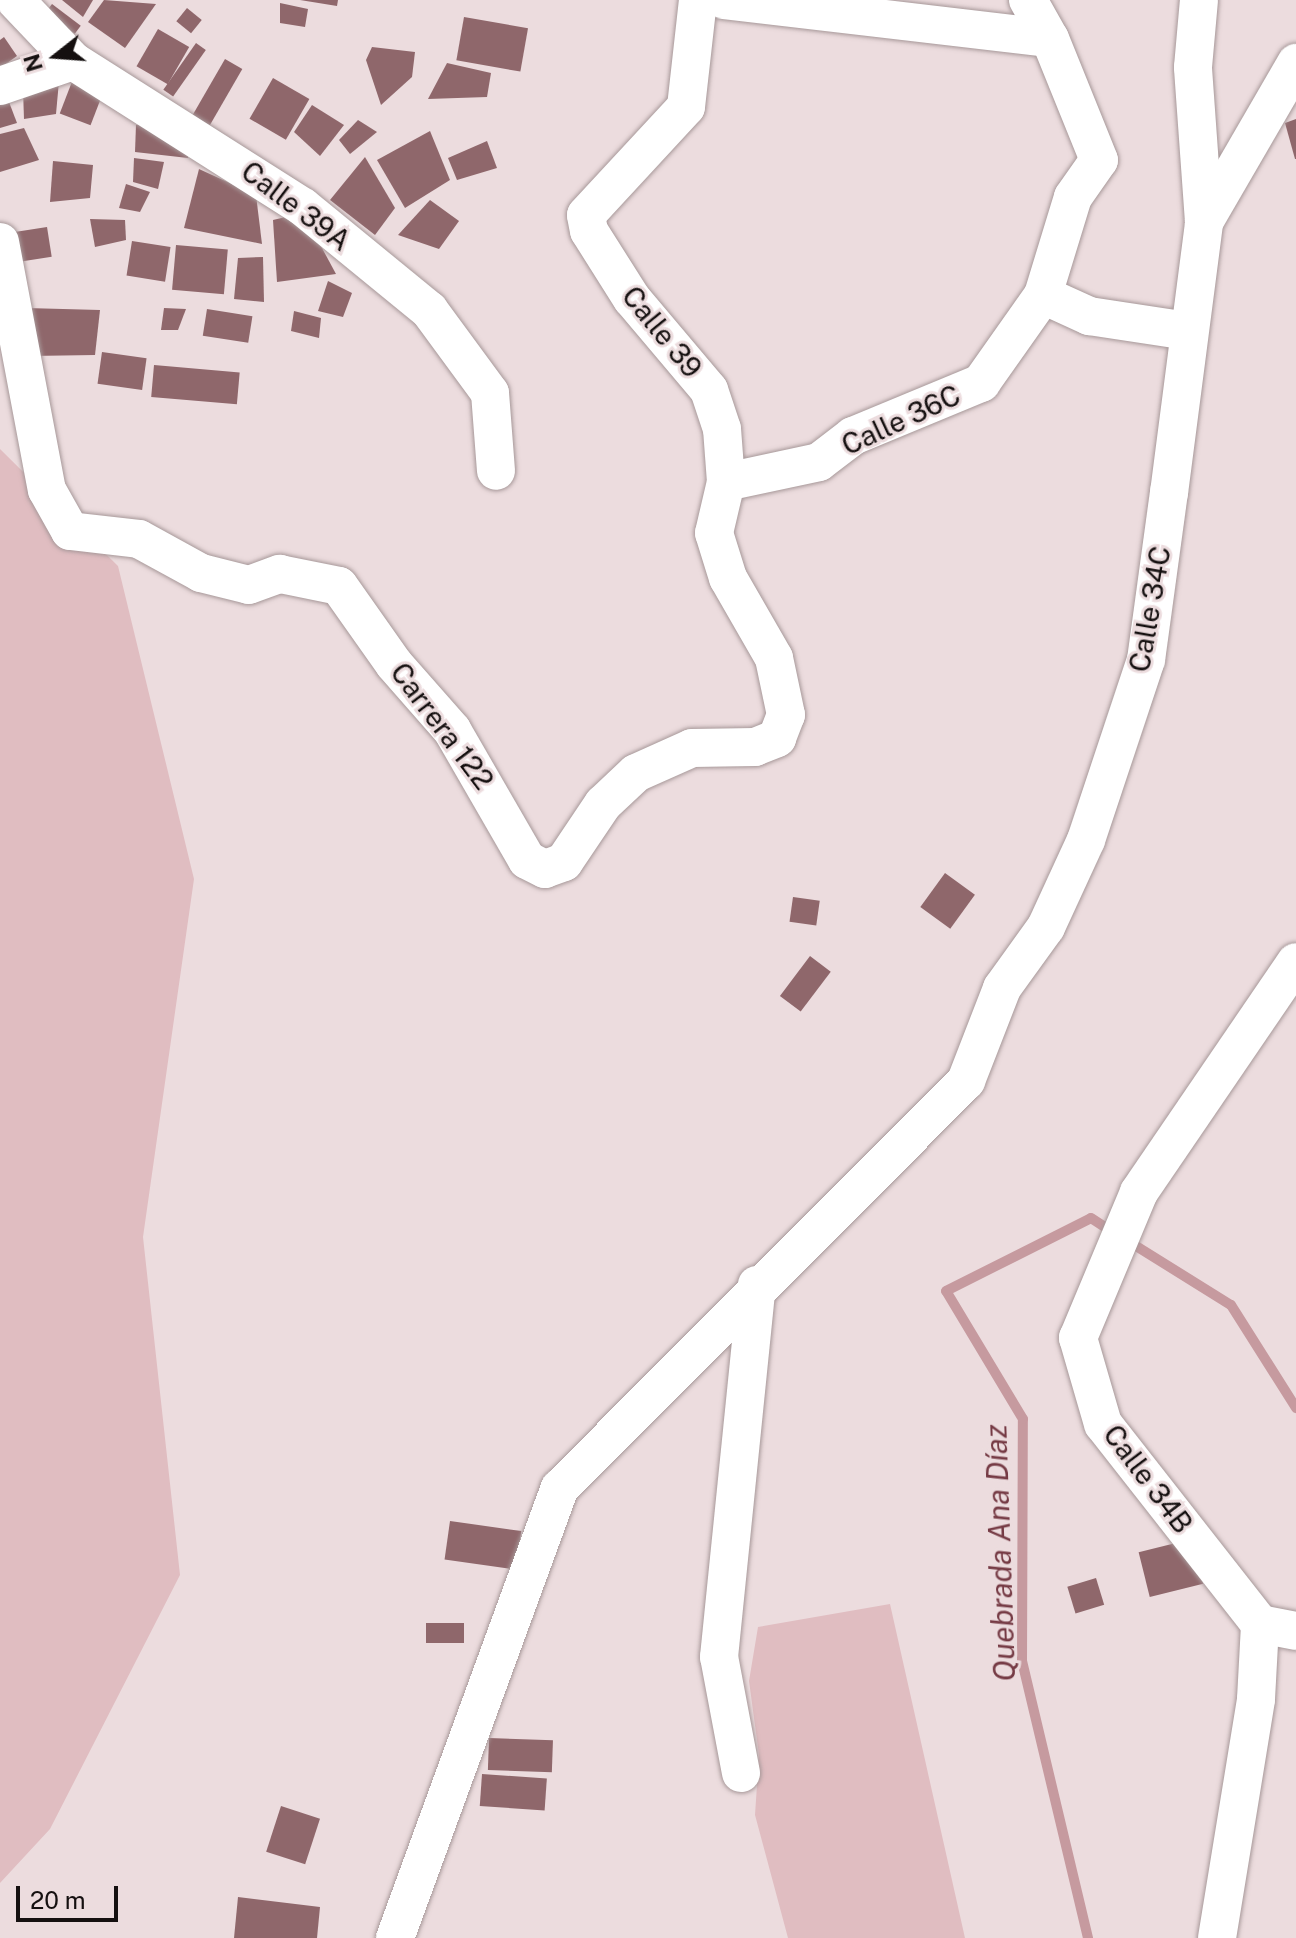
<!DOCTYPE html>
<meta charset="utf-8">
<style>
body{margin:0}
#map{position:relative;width:1296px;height:1938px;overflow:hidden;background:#ecdcde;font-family:"Public Sans",sans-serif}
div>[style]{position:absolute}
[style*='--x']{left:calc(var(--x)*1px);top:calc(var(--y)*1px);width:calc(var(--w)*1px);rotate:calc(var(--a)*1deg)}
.green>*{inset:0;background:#e0bdc1}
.stream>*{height:10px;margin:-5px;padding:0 5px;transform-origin:5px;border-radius:5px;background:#c69a9f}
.building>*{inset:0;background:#8f676b;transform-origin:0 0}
.roads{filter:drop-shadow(0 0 2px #a79899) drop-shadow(0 0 2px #a79899)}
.minor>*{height:38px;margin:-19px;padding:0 19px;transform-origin:19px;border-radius:19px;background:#fff}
span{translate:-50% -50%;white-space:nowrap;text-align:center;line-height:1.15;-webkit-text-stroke:6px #ecdcde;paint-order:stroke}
.street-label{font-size:28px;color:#151010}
.water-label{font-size:30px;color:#753a44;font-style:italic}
.north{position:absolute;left:16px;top:16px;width:80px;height:80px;-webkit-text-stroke:6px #ecdcde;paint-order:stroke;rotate:253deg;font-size:22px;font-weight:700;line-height:32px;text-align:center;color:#151010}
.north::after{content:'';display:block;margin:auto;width:28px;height:36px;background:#151010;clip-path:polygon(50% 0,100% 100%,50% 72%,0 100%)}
.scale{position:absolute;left:16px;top:1886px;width:102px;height:36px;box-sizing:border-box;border:4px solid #151010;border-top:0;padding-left:10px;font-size:24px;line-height:28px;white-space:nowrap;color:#151010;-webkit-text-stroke:6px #ecdcde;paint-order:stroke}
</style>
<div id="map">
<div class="green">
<i style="clip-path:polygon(0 449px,118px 566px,194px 879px,143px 1237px,180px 1575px,50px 1829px,0 1883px)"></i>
<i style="clip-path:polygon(890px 1604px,965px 1938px,788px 1938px,755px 1815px,759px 1755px,749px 1681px,758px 1627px)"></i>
</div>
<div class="stream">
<i style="--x:1128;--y:1241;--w:121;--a:31.9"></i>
<i style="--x:1231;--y:1305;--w:122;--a:57.7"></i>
<i style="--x:1088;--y:1938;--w:284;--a:-103.4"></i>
<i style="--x:1022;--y:1662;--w:243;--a:-89.8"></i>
<i style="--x:1023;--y:1419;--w:149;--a:-121"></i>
<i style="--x:946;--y:1291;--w:162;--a:-26.7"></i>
<i style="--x:1091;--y:1218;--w:27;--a:33"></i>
</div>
<div class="building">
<i style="clip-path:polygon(62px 0,93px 0,83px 17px)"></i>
<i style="clip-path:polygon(104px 0,156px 4px,125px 48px,88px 22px)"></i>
<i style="clip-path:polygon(300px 0,338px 0,337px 6px)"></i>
<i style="clip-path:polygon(280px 3px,308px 9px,305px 27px,280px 23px)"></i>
<i style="left:52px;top:4px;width:36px;height:10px;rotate:37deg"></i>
<i style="left:187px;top:8px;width:19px;height:17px;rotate:39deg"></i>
<i style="left:464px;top:17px;width:65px;height:44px;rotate:10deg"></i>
<i style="left:158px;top:29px;width:36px;height:43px;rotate:30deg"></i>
<i style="clip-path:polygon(4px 37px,17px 56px,0 68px,0 40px)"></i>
<i style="left:196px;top:43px;width:12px;height:57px;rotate:35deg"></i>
<i style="clip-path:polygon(372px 47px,415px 52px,412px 77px,381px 105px,366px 60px)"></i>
<i style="left:225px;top:59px;width:20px;height:65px;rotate:30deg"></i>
<i style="clip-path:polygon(447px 63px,491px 73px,487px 97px,428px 99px)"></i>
<i style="left:273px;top:78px;width:42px;height:47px;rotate:30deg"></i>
<i style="left:73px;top:79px;width:33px;height:37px;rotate:21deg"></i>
<i style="clip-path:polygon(59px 81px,56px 114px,24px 119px,23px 90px)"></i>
<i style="clip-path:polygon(9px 102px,17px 123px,0 128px,0 105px)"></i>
<i style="clip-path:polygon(312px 105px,344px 125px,320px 156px,294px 132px)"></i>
<i style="clip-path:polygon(165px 119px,192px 135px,188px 158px,135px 152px,136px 125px)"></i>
<i style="clip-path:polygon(1296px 119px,1296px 159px,1295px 159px,1285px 123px)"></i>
<i style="clip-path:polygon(358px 120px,377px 132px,350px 154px,339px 140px)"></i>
<i style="clip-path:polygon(24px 128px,39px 160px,0 172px,0 134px)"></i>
<i style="clip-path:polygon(430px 131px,450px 180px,405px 208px,377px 160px)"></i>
<i style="clip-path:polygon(487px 141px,497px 168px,457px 180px,448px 158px)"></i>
<i style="clip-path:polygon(365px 157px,395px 208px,375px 235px,330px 200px)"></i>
<i style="clip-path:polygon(134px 158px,164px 162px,158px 189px,133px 182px)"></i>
<i style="clip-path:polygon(53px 161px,93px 165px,90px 198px,50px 202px)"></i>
<i style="clip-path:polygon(199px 169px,256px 195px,262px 244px,184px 228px)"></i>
<i style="clip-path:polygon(126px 184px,150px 192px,140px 212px,119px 208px)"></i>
<i style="clip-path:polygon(430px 200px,459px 221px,439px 249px,398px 235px)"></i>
<i style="clip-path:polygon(294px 215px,322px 248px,336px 274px,277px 282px,273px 220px)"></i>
<i style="clip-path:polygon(90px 219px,125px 220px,126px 240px,95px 247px)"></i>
<i style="left:47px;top:227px;width:30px;height:39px;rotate:81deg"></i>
<i style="left:132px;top:241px;width:39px;height:35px;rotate:9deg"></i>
<i style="left:176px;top:245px;width:52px;height:45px;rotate:5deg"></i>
<i style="clip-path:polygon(263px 257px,264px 302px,234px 299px,238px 258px)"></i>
<i style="clip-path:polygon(328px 281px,352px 293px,343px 317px,318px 311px)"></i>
<i style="clip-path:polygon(26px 308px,100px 310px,95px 355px,30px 356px)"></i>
<i style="clip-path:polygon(164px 308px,186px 309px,178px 330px,161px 330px)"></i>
<i style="left:207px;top:309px;width:46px;height:27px;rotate:9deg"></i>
<i style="clip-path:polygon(294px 311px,321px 318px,319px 338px,291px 331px)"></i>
<i style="left:102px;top:352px;width:45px;height:32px;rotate:8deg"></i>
<i style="left:154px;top:365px;width:86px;height:32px;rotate:5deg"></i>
<i style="left:945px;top:873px;width:37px;height:42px;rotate:36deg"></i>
<i style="left:793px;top:897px;width:27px;height:25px;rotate:8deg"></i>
<i style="left:810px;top:956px;width:26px;height:50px;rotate:37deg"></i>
<i style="left:450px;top:1521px;width:72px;height:39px;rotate:8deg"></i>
<i style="left:1192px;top:1539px;width:46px;height:55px;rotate:76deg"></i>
<i style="left:1096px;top:1578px;width:28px;height:30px;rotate:73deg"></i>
<i style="left:464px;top:1623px;width:20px;height:38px;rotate:90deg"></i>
<i style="left:489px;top:1738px;width:64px;height:32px;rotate:2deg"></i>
<i style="left:482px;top:1774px;width:65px;height:32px;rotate:4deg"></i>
<i style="left:281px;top:1806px;width:41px;height:48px;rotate:18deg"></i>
<i style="clip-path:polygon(238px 1897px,320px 1907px,317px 1938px,234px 1938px)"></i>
</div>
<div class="roads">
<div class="minor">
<i style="--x:15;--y:0;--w:84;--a:46.4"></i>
<i style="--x:73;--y:61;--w:272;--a:32.4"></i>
<i style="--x:303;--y:207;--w:163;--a:39.3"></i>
<i style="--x:429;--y:310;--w:103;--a:53.7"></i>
<i style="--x:490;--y:393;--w:78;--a:85.6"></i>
<i style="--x:724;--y:0;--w:326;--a:6.7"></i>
<i style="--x:0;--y:86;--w:77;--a:-18.9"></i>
<i style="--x:1204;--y:222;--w:184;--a:-59.9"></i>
<i style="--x:0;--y:242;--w:252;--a:79.3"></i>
<i style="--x:47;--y:490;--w:47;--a:60.7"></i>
<i style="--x:70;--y:531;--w:69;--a:6.6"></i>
<i style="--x:139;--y:539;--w:71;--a:28.7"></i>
<i style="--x:201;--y:573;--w:49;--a:14"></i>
<i style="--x:249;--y:585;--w:33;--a:-20"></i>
<i style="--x:280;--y:574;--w:60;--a:11.5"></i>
<i style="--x:339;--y:586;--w:95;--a:54.8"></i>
<i style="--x:394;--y:664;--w:88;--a:48.7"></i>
<i style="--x:452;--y:730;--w:150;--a:60"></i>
<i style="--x:527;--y:860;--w:20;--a:27"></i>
<i style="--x:545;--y:869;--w:20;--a:-20"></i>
<i style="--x:564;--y:862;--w:70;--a:-56.1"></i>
<i style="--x:603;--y:804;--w:45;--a:-43.2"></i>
<i style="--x:636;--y:773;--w:61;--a:-24.1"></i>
<i style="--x:692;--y:748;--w:63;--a:-0.9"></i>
<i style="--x:755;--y:747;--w:24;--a:-22"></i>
<i style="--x:777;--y:738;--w:25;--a:-69"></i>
<i style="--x:786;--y:715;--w:58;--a:-101.9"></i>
<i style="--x:774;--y:658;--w:92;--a:-119.9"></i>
<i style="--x:728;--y:578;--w:47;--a:-107.3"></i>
<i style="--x:714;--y:533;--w:52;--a:-76.8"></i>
<i style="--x:726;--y:482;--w:53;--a:-94.3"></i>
<i style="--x:722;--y:429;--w:41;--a:-108.4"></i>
<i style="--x:709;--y:390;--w:119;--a:-130.2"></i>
<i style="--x:632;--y:299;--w:80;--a:-122.3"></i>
<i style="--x:589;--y:231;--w:16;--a:-101"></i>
<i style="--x:586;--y:215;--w:147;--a:-47.2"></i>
<i style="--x:686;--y:107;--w:108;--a:-83.6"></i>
<i style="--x:1043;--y:295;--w:51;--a:24.5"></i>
<i style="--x:1089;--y:316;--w:100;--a:8.6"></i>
<i style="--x:726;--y:482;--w:95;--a:-12.1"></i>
<i style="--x:819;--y:462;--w:43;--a:-37.4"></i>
<i style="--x:853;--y:436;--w:139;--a:-22.5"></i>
<i style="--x:981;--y:383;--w:108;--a:-54.8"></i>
<i style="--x:1043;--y:295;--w:102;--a:-73"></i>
<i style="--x:1073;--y:197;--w:45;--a:-54.9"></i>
<i style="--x:1099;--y:160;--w:131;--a:-112"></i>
<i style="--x:1050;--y:39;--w:45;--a:-119.4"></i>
<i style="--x:1260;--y:1624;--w:37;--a:11"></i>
<i style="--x:741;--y:1773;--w:118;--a:-100.7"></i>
<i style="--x:719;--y:1657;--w:374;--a:-84.2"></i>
<i style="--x:395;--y:1938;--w:479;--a:-69.9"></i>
<i style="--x:560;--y:1488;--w:575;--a:-45.07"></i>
<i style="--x:966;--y:1081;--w:100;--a:-68.8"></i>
<i style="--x:1002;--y:988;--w:75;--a:-54.2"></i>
<i style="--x:1046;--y:927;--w:96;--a:-65.3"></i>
<i style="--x:1086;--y:840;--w:190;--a:-71.6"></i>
<i style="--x:1146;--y:660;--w:169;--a:-82.2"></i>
<i style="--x:1169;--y:493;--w:273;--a:-82.6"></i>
<i style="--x:1204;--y:222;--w:155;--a:-94.1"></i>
<i style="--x:1193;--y:67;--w:67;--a:-84.9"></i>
<i style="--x:1217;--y:1938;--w:242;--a:-80.7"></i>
<i style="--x:1256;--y:1699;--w:75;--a:-86.9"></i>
<i style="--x:1260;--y:1624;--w:254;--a:-128.1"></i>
<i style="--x:1103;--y:1424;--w:90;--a:-106.2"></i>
<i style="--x:1078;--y:1338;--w:158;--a:-67.3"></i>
<i style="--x:1139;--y:1192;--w:278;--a:-55.7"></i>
</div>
</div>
<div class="street-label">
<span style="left:296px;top:206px;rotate:37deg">Calle 39A</span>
<span style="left:662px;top:332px;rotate:51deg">Calle 39</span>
<span style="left:901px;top:420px;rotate:-25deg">Calle 36C</span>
<span style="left:1150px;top:609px;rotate:-80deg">Calle 34C</span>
<span style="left:442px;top:726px;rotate:53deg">Carrera 122</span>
<span style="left:1148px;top:1479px;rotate:53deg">Calle 34B</span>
</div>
<div class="water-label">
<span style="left:1000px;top:1553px;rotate:-92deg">Quebrada Ana Díaz</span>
</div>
<div class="north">N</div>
<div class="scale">20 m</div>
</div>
